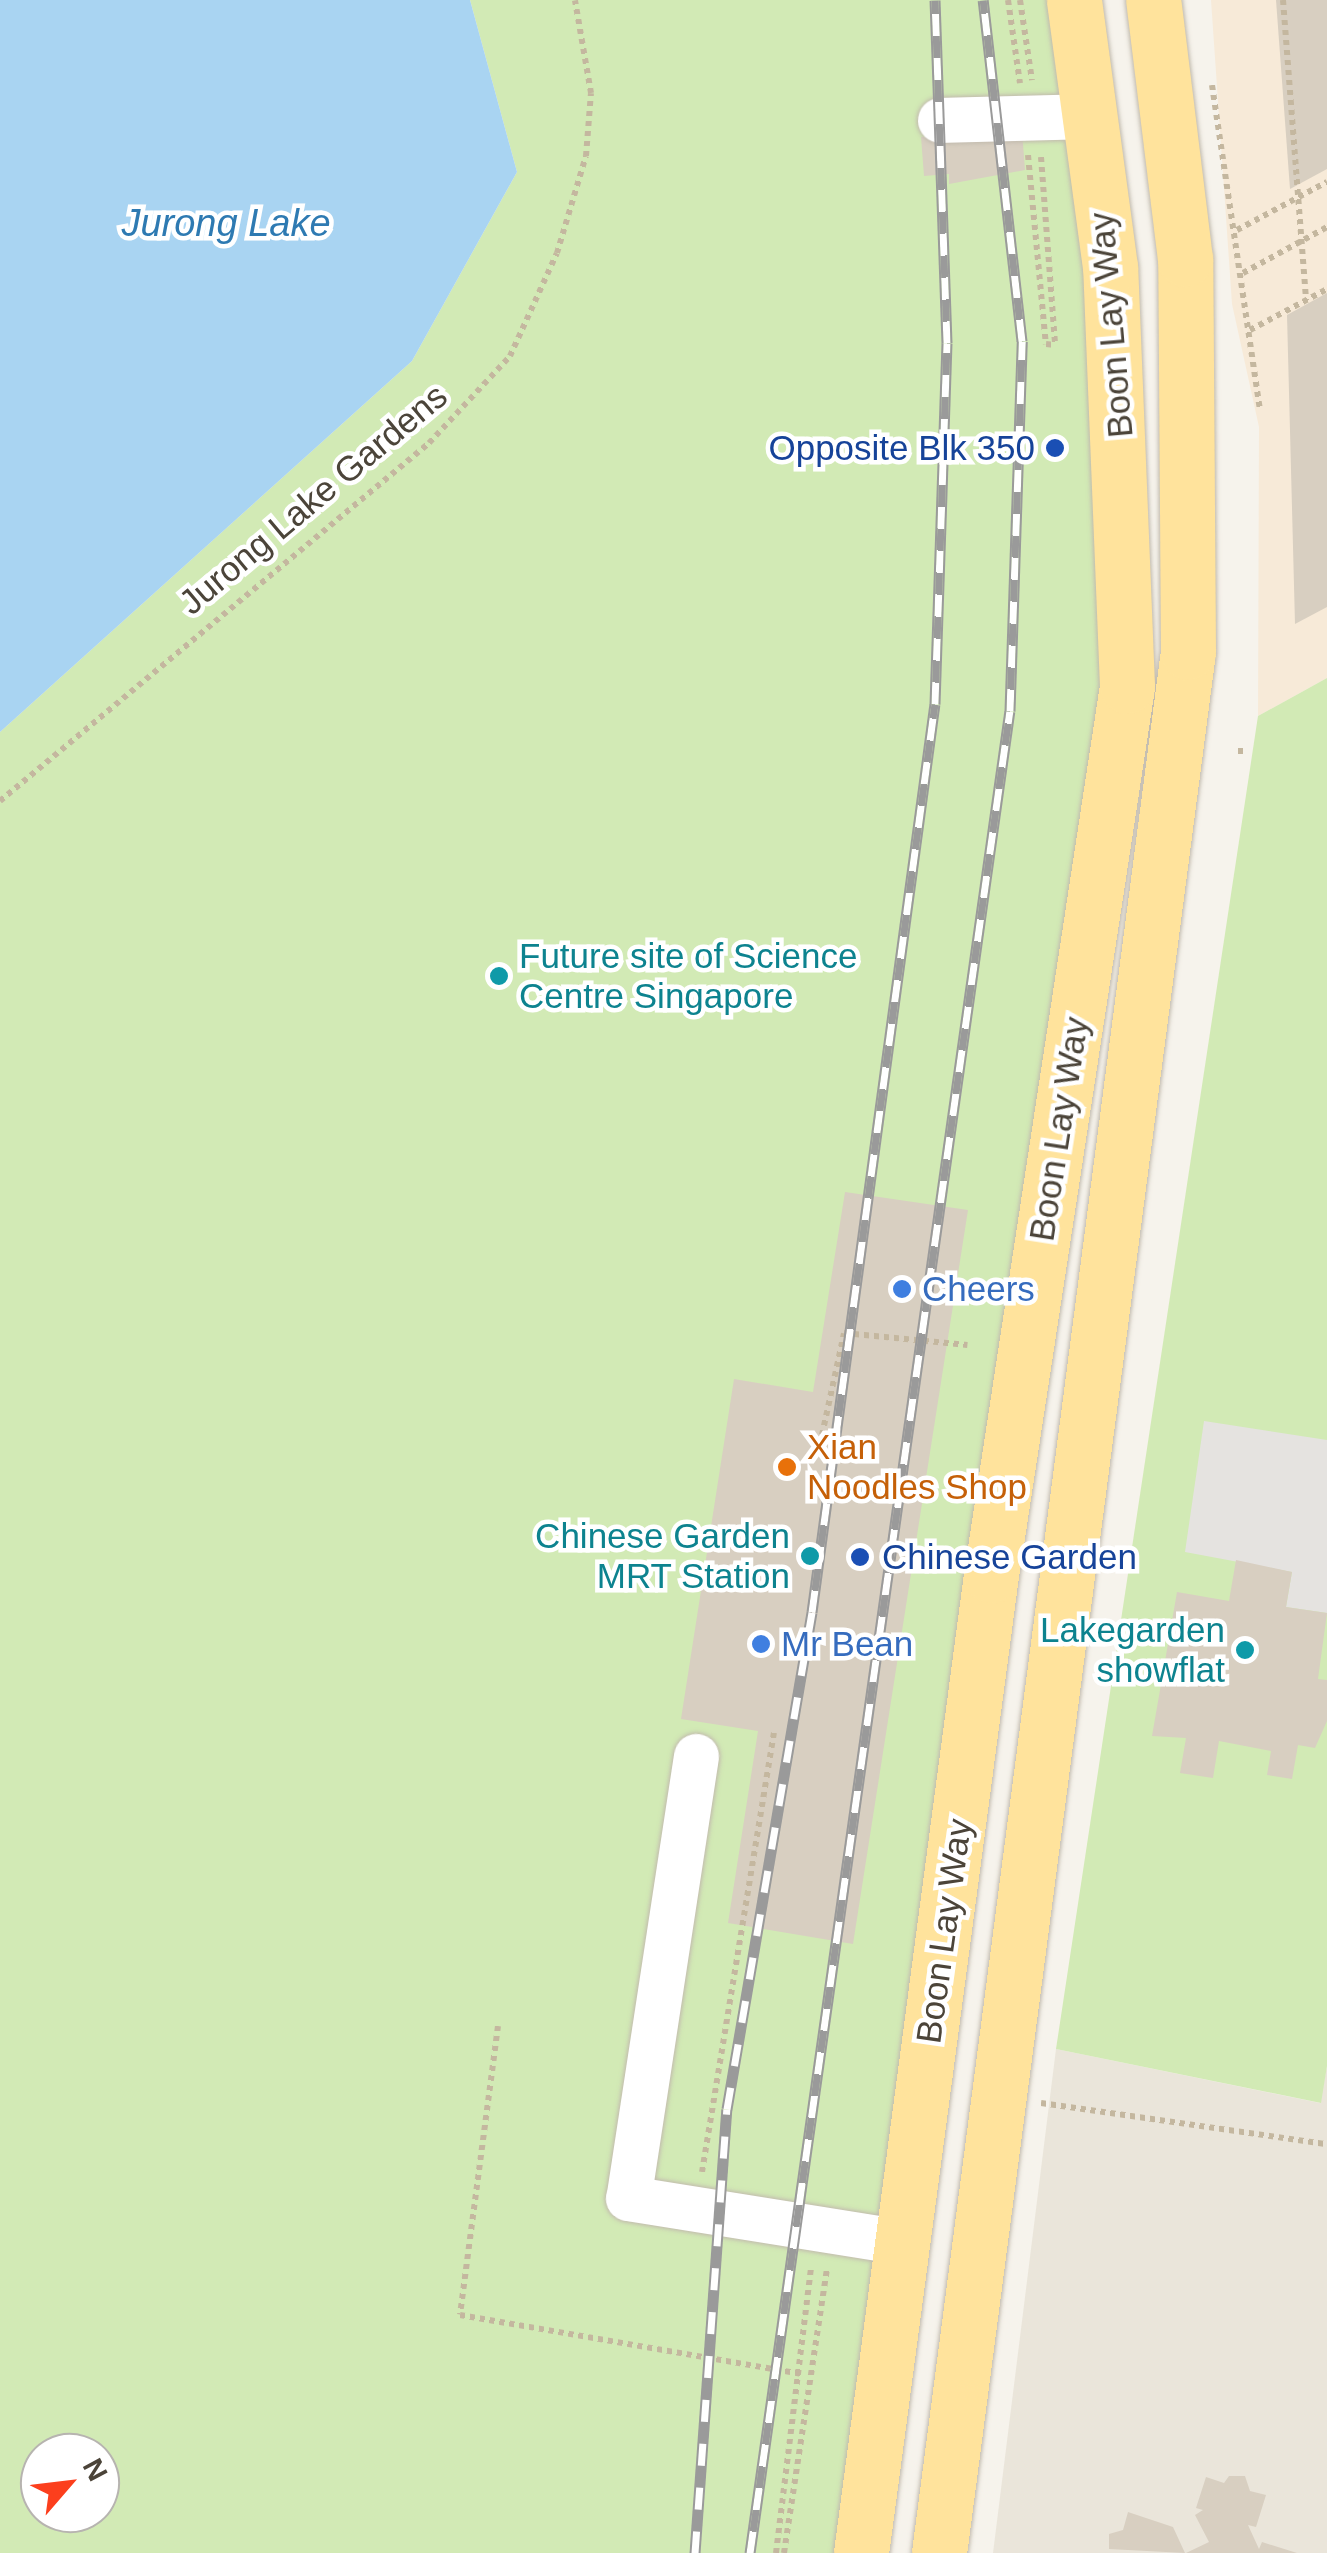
<!DOCTYPE html>
<style>
body{margin:0}
#map{position:relative;width:1327px;height:2553px;overflow:hidden;background:#f6f3ec;font-family:Helvetica,sans-serif}
div>[style]{position:absolute}
[style*='--x']{left:calc(var(--x)*1px);top:calc(var(--y)*1px);width:calc(var(--w)*1px);rotate:calc(var(--a)*1deg)}
.residential>*{inset:0;background:#eae5da}
.commercial>*{inset:0;background:#f7ead8}
.green>*{inset:0;background:#d2eab5}
.parking>*{inset:0;background:#e5e3e0}
.water>*{inset:0;background:#a9d4f2}
.building>*{inset:0;background:#d8cfc1}
.path>*{height:6px;margin-top:-3px;transform-origin:0;background:repeating-linear-gradient(90deg,#c4b79f 0 5px,transparent 0 10px)}
.roads{filter:drop-shadow(0 0 2px #c2bbae) drop-shadow(0 0 2px #c2bbae)}
.minor>*{height:45px;margin:-22.5px;padding:0 22.5px;transform-origin:22.5px;border-radius:22.5px;background:#fff}
.major>*{height:55px;margin:-27.5px;padding:0 27.5px;transform-origin:27.5px;border-radius:27.5px;background:#ffe39c}
.rail>*{height:11px;margin-top:-5.5px;transform-origin:0;background:repeating-linear-gradient(90deg,#fff 0 22px,#9a9a9a 0 44px);box-sizing:border-box;border-block:2px solid #9a9a9a}
.dots>*{width:28px;height:28px;translate:-50% -50%;box-sizing:border-box;border:5px solid #fff;border-radius:50%}
span{translate:-50% -50%;white-space:nowrap;text-align:center;line-height:1.15;-webkit-text-stroke:9px #fff;paint-order:stroke}
.street-label{font-size:35px;color:#4b4439}
.transit-label{font-size:35px;color:#164399}
.right{translate:-100% -50%;text-align:right}
.left{translate:0 -50%;text-align:left}
.culture-label{font-size:35px;color:#0d838f}
.shop-label{font-size:35px;color:#366cbe}
.food-label{font-size:35px;color:#c56008}
.water-label{font-size:38px;color:#2e7ab2;font-style:italic}
.north{position:absolute;left:20px;top:2433px;width:100px;height:100px;box-sizing:border-box;background:#fff;border:2px solid #b7b4b0;border-radius:50%;rotate:62deg;font-size:28px;font-weight:700;line-height:40px;text-align:center;color:#4b4439}
.north::after{content:'';display:block;margin:auto;width:35px;height:45px;background:#fc3f1d;clip-path:polygon(50% 0,100% 100%,50% 72%,0 100%)}
</style>
<div id="map">
<div class="residential">
<i style="clip-path:polygon(1056px 2049px,1320px 2103px,1327px 2066px,1327px 2553px,993px 2553px)"></i>
</div>
<div class="commercial">
<i style="clip-path:polygon(1211px 0,1327px 0,1327px 678px,1258px 716px,1259px 427px,1232px 304px)"></i>
</div>
<div class="green">
<i style="clip-path:polygon(evenodd,470px 0,1074px 0,1127px 686px,861px 2553px,0 2553px,0 732px,412px 361px,517px 172px,470px 0,40px 2453px,100px 2453px,100px 2513px,40px 2513px,40px 2453px)"></i>
<i style="clip-path:polygon(1327px 678px,1327px 2066px,1321px 2103px,1056px 2049px,1258px 716px)"></i>
</div>
<div class="parking">
<i style="clip-path:polygon(1204px 1421px,1327px 1440px,1327px 1613px,1286px 1607px,1292px 1572px,1185px 1552px)"></i>
</div>
<div class="water">
<i style="clip-path:polygon(0 0,470px 0,517px 172px,412px 361px,0 732px)"></i>
</div>
<div class="building">
<i style="clip-path:polygon(1276px 0,1327px 0,1327px 169px,1290px 189px)"></i>
<i style="clip-path:polygon(1022px 131px,1025px 170px,949px 184px,949px 174px,924px 176px,921px 137px)"></i>
<i style="clip-path:polygon(1327px 293px,1327px 607px,1295px 624px,1287px 315px)"></i>
<i style="clip-path:polygon(845px 1192px,968px 1210px,853px 1944px,728px 1923px,758px 1731px,681px 1719px,734px 1379px,813px 1392px)"></i>
<i style="clip-path:polygon(1236px 1560px,1292px 1572px,1286px 1607px,1327px 1613px,1318px 1679px,1327px 1680px,1327px 1721px,1315px 1748px,1298px 1745px,1292px 1779px,1267px 1775px,1271px 1751px,1219px 1741px,1213px 1778px,1180px 1773px,1186px 1738px,1152px 1736px,1177px 1592px,1229px 1601px)"></i>
<i style="clip-path:polygon(1229px 2476px,1245px 2476px,1250px 2491px,1266px 2495px,1256px 2527px,1248px 2525px,1259px 2549px,1262px 2542px,1297px 2553px,1186px 2553px,1209px 2542px,1195px 2515px,1203px 2510px,1196px 2508px,1206px 2477px,1224px 2483px)"></i>
<i style="clip-path:polygon(1128px 2512px,1173px 2527px,1185px 2553px,1109px 2549px,1109px 2534px,1123px 2530px)"></i>
</div>
<div class="path">
<i style="--x:1008;--y:0;--w:84;--a:81.8"></i>
<i style="--x:1020;--y:0;--w:81;--a:81.5"></i>
<i style="--x:1283;--y:0;--w:301;--a:85.6"></i>
<i style="--x:1212;--y:85;--w:328;--a:81.6"></i>
<i style="--x:1028;--y:155;--w:190;--a:84.6"></i>
<i style="--x:1046;--y:344;--w:9;--a:6"></i>
<i style="--x:1041;--y:157;--w:189;--a:85.7"></i>
<i style="--x:1237;--y:230;--w:102;--a:-28.1"></i>
<i style="--x:1243;--y:273;--w:96;--a:-28.7"></i>
<i style="--x:1250;--y:330;--w:87;--a:-28"></i>
<i style="--x:1238;--y:751;--w:8;--a:0"></i>
<i style="--x:0;--y:801;--w:559;--a:-39.84"></i>
<i style="--x:429;--y:443;--w:119;--a:-47"></i>
<i style="--x:510;--y:356;--w:113;--a:-65.5"></i>
<i style="--x:557;--y:253;--w:101;--a:-73.4"></i>
<i style="--x:586;--y:156;--w:63;--a:-85.5"></i>
<i style="--x:591;--y:93;--w:94;--a:-99.8"></i>
<i style="--x:822;--y:1435;--w:104;--a:-77.8"></i>
<i style="--x:844;--y:1333;--w:124;--a:5.6"></i>
<i style="--x:498;--y:2026;--w:291;--a:97.5"></i>
<i style="--x:460;--y:2315;--w:346;--a:9.8"></i>
<i style="--x:1041;--y:2103;--w:289;--a:8.2"></i>
<i style="--x:702;--y:2172;--w:445;--a:-80.7"></i>
<i style="--x:776;--y:2553;--w:289;--a:-83"></i>
<i style="--x:784;--y:2553;--w:288;--a:-81.4"></i>
</div>
<div class="roads">
<div class="minor">
<i style="--x:940;--y:120;--w:149;--a:-1.5"></i>
<i style="--x:696;--y:1756;--w:447;--a:98.7"></i>
<i style="--x:628;--y:2198;--w:278;--a:9.1"></i>
</div>
<div class="major">
<i style="--x:861;--y:2553;--w:987;--a:-82.43"></i>
<i style="--x:991;--y:1575;--w:899;--a:-81.3"></i>
<i style="--x:1127;--y:686;--w:419;--a:-92.3"></i>
<i style="--x:1110;--y:267;--w:269;--a:-97.7"></i>
<i style="--x:939;--y:2553;--w:1917;--a:-82.54"></i>
<i style="--x:1188;--y:652;--w:393;--a:-90.4"></i>
<i style="--x:1185;--y:259;--w:261;--a:-97"></i>
</div>
</div>
<div class="rail">
<i style="--x:695;--y:2553;--w:445;--a:-85.9"></i>
<i style="--x:727;--y:2109;--w:504;--a:-80.29"></i>
<i style="--x:812;--y:1612;--w:916;--a:-82.29"></i>
<i style="--x:935;--y:704;--w:361;--a:-88.1"></i>
<i style="--x:947;--y:343;--w:343;--a:-92"></i>
<i style="--x:750;--y:2553;--w:1860;--a:-81.97"></i>
<i style="--x:1010;--y:711;--w:370;--a:-88.1"></i>
<i style="--x:1022;--y:341;--w:343;--a:-96.5"></i>
</div>
<div class="dots">
<i style="left:1055px;top:448px;background:#1a4fb4"></i>
<i style="left:499px;top:976px;background:#0f9aa8"></i>
<i style="left:902px;top:1289px;background:#3f7fe0"></i>
<i style="left:787px;top:1467px;background:#e8710a"></i>
<i style="left:810px;top:1556px;background:#0f9aa8"></i>
<i style="left:860px;top:1557px;background:#1a4fb4"></i>
<i style="left:761px;top:1644px;background:#3f7fe0"></i>
<i style="left:1245px;top:1650px;background:#0f9aa8"></i>
</div>
<div class="street-label">
<span style="left:1111px;top:325px;rotate:-95deg">Boon Lay Way</span>
<span style="left:313px;top:499px;rotate:-40deg">Jurong Lake Gardens</span>
<span style="left:1059px;top:1129px;rotate:-81deg">Boon Lay Way</span>
<span style="left:944px;top:1931px;rotate:-82deg">Boon Lay Way</span>
</div>
<div class="transit-label">
<span class="right" style="left:1035px;top:448px">Opposite Blk 350</span>
<span class="left" style="left:882px;top:1557px">Chinese Garden</span>
</div>
<div class="culture-label">
<span class="left" style="left:519px;top:976px">Future site of Science<br>Centre Singapore</span>
<span class="right" style="left:790px;top:1556px">Chinese Garden<br>MRT Station</span>
<span class="right" style="left:1225px;top:1650px">Lakegarden<br>showflat</span>
</div>
<div class="shop-label">
<span class="left" style="left:922px;top:1289px">Cheers</span>
<span class="left" style="left:781px;top:1644px">Mr Bean</span>
</div>
<div class="food-label">
<span class="left" style="left:807px;top:1467px">Xian<br>Noodles Shop</span>
</div>
<div class="water-label">
<span style="left:226px;top:224px">Jurong Lake</span>
</div>
<div class="north">N</div>
</div>
